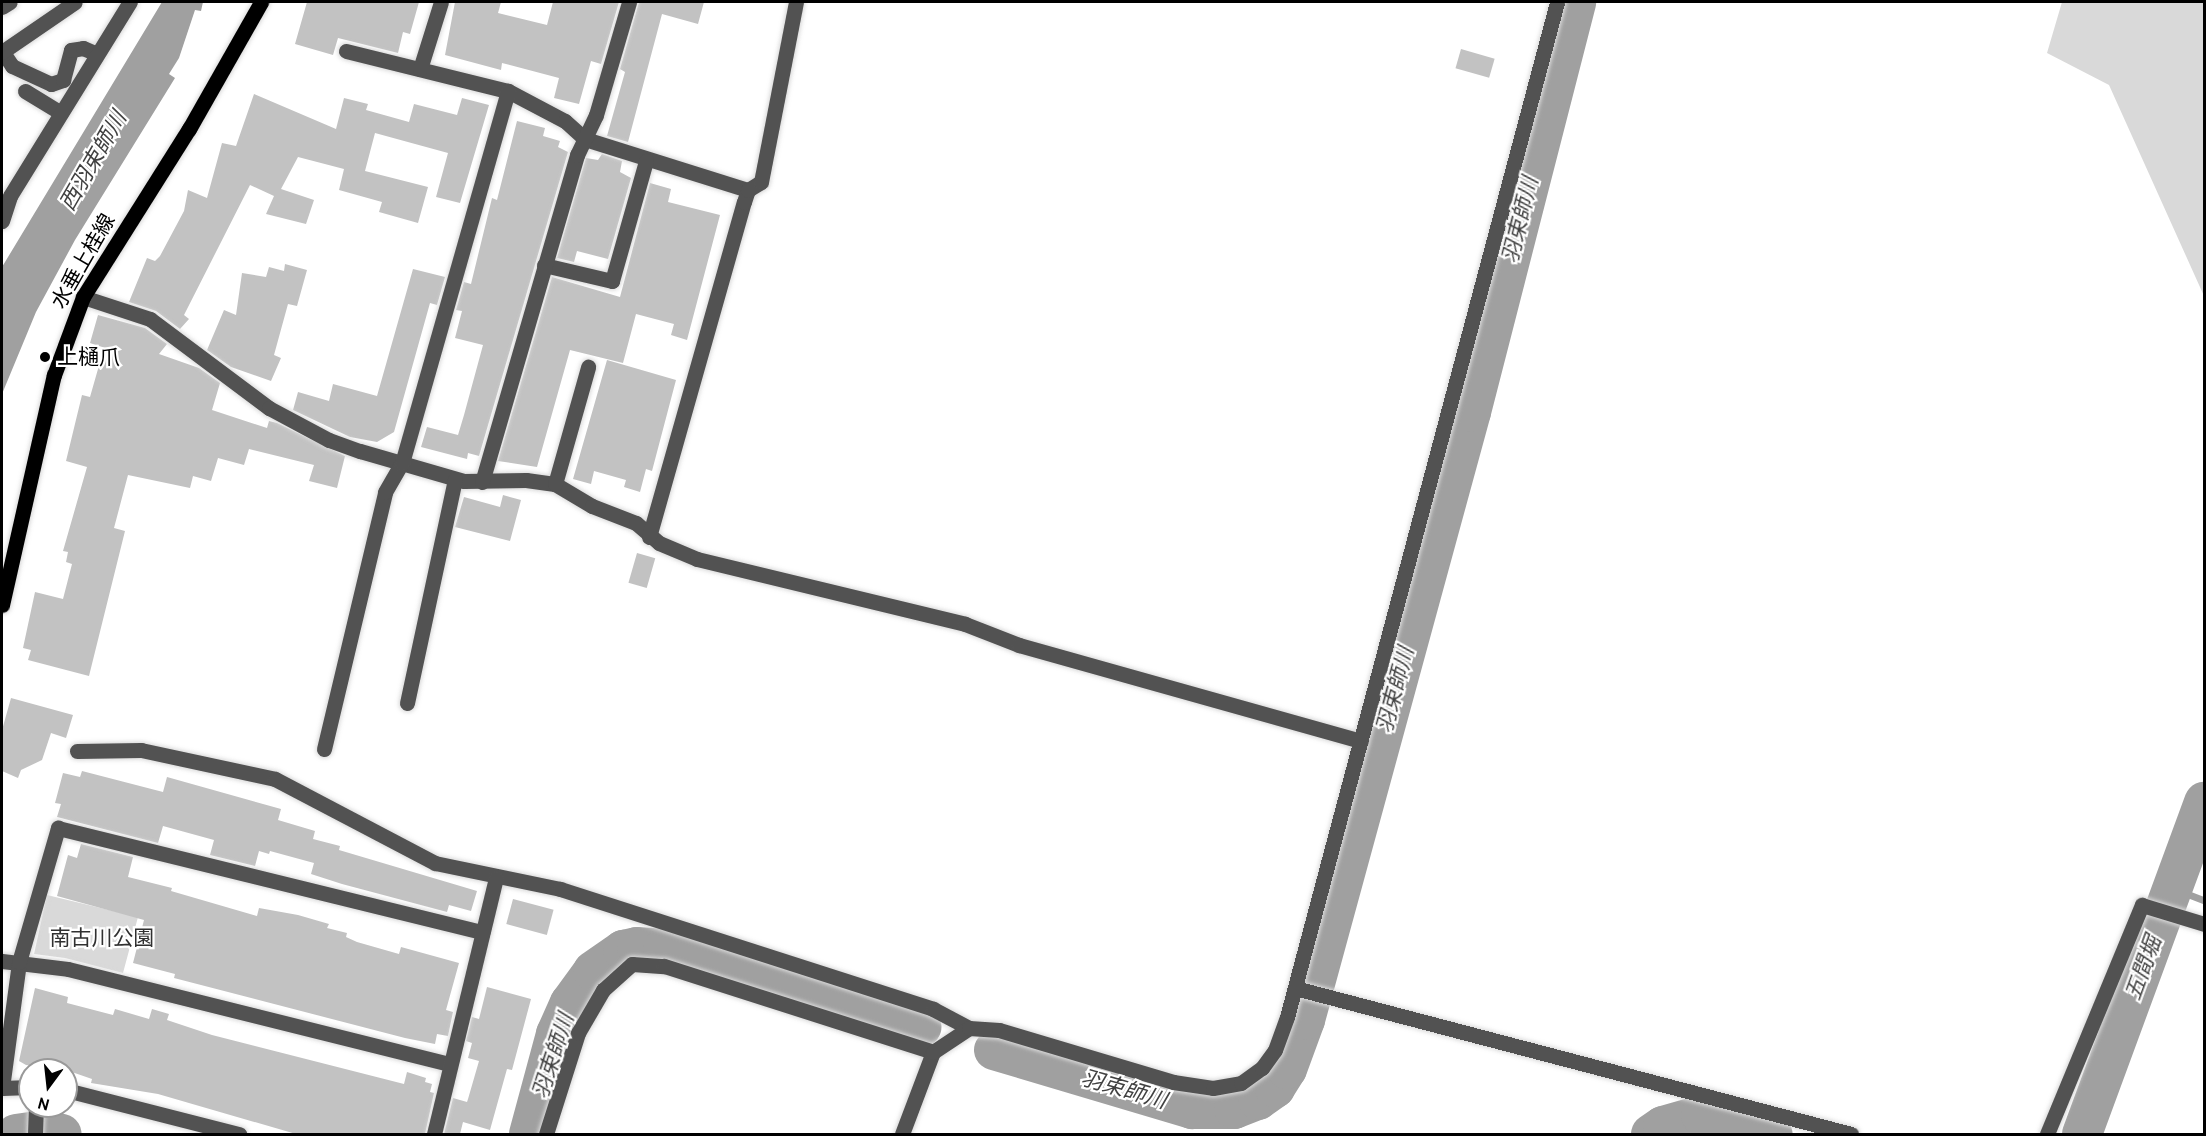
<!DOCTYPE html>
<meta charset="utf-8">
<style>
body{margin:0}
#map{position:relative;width:2206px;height:1136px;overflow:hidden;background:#fff;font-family:Cabin,"Noto Sans JP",sans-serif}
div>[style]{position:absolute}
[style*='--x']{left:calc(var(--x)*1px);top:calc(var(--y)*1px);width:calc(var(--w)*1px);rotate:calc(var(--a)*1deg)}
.green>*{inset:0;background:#d9d9d9}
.water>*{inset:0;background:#a0a0a0}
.stream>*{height:7px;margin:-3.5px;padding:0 3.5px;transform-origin:3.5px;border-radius:3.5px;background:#a0a0a0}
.river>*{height:40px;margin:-20px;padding:0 20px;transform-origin:20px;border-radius:20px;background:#a0a0a0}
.building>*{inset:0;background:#c2c2c2;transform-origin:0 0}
.roads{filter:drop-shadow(0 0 2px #dbdbdb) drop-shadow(0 0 2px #dbdbdb)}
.minor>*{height:15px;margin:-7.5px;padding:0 7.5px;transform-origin:7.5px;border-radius:7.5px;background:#525252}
.major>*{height:15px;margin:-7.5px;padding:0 7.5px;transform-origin:7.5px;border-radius:7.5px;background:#000}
.dots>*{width:16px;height:16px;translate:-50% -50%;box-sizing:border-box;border:3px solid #fff;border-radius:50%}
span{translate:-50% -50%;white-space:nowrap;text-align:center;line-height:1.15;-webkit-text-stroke:4.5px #fff;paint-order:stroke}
.street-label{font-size:21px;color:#000}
.poi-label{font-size:21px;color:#000}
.left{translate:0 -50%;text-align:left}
.park-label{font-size:21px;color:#303030}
.water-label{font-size:22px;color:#414141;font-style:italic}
.frame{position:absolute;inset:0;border:3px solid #000;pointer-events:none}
.north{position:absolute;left:18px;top:1058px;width:60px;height:60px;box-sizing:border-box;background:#fff;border:2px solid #999;border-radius:50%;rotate:195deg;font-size:16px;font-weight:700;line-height:24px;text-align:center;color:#000}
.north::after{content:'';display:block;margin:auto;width:21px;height:27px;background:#000;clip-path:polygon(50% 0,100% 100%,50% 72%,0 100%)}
</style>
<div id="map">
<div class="green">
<i style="clip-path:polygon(2062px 2px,2204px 2px,2204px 296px,2109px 85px,2047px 53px)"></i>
<i style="clip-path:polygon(47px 895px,138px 917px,123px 973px,65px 958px,34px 954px)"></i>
</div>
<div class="water">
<i style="clip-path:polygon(162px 2px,203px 2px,201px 11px,195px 10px,179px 58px,169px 74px,175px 78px,75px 240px,36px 312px,2px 394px,2px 267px)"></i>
</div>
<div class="stream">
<i style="--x:2172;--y:888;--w:34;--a:21"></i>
</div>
<div class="river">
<i style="--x:994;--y:1050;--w:207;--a:16.6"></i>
<i style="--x:1192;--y:1109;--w:42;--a:0"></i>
<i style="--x:1234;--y:1109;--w:26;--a:-21"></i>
<i style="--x:1258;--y:1100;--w:21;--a:-35"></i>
<i style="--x:1275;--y:1088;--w:22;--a:-58"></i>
<i style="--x:1287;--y:1069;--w:52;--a:-69.8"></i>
<i style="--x:1305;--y:1020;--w:630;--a:-74.73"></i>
<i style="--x:1471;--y:412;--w:423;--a:-75.6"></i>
<i style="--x:16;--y:1134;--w:30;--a:-8"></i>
<i style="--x:46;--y:1130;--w:16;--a:14"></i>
<i style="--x:529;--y:1134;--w:104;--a:-74.9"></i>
<i style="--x:556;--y:1034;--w:34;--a:-66"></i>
<i style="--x:570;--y:1003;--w:39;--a:-54"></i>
<i style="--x:593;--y:971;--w:37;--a:-35"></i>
<i style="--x:623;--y:950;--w:14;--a:-12"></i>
<i style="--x:637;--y:947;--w:26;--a:4"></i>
<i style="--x:663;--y:949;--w:270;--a:16.8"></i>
<i style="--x:1651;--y:1134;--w:14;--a:-34"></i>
<i style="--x:1663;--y:1126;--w:40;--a:-16"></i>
<i style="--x:1701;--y:1115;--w:74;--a:14.8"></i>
<i style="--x:2082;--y:1134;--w:354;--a:-69.8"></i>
</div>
<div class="building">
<i style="clip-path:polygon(307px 2px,419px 2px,410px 34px,403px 32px,398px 53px,338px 38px,333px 55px,295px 44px)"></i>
<i style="clip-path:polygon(455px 2px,501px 2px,498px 13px,547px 25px,553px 2px,619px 2px,601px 64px,591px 61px,579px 104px,554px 98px,559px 78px,502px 63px,501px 70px,445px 55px)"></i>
<i style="clip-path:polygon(639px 2px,704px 2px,698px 24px,662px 14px,628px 142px,607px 136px,625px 72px,620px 69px)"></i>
<i style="left:1461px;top:49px;width:35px;height:20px;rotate:16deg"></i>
<i style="clip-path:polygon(254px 94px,336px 129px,344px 98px,368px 104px,366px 110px,409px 122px,414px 104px,457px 115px,462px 98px,489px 105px,460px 203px,436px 197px,448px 153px,375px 133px,365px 171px,428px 187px,418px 223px,379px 212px,382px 202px,339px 190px,344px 169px,298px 157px,281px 189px,314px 200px,306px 224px,266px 214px,274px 196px,250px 185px,184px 315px,189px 319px,180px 329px,156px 311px,129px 302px,147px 258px,155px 261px,160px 256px,184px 211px,188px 190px,207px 198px,222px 143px,236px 146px)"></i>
<i style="clip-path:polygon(517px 121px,545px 128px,543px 136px,560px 141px,558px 147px,568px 152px,479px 456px,468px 453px,467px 459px,421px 447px,427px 427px,458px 435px,464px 415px,483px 345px,455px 338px,462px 311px,456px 310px,464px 282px,471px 284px,492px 198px,497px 200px)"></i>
<i style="clip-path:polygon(602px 154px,622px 161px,620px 172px,631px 178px,608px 259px,577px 251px,574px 262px,557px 258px,586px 158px,598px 160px)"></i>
<i style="clip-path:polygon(650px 183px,671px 189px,668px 202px,720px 215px,687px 340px,671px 335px,674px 324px,636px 314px,623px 363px,570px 350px,537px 467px,498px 461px,552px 277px,620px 297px)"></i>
<i style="clip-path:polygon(285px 264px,307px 270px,297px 306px,288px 304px,274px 355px,281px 358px,271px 381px,231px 367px,207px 350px,224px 310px,236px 315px,242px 273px,266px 277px,269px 267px,284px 271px)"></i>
<i style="clip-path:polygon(413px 269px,445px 277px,437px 305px,430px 303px,394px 432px,377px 442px,350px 437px,293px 410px,298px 392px,329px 401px,333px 384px,377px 396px)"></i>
<i style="clip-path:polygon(98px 315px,145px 328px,167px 344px,159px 354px,199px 368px,220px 383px,212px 410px,267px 428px,269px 421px,277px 423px,345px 456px,337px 488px,309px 481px,314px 465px,249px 449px,244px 465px,218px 458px,211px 481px,193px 476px,190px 488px,128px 475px,114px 528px,125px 531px,89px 676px,28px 660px,31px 650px,23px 648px,35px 592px,63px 599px,72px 564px,66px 562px,68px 552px,63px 551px,87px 467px,66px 461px,82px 395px,90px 397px,104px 348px,90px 343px)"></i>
<i style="clip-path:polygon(607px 360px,676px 380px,652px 471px,646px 469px,640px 492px,624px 487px,626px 480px,594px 471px,591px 484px,573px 479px)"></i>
<i style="clip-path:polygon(503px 495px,521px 500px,510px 541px,455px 527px,464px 497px,500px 507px)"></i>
<i style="left:637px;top:553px;width:19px;height:31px;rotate:16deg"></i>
<i style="clip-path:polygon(11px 698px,73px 715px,66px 738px,51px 733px,42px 760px,21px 770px,18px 778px,2px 771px,2px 730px)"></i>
<i style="clip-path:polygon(82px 771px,163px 792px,167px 777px,281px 809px,278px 820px,315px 831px,313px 839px,340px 846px,339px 850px,477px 891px,471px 911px,449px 905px,447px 912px,342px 884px,311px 874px,314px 863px,270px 851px,269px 854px,259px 851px,255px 866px,210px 855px,214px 840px,163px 826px,158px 843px,57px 817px,61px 804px,55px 803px,63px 773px,80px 777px)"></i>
<i style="clip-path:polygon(81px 844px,133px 857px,128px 877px,172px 888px,171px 891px,257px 916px,259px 908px,298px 915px,329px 924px,327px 928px,347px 933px,346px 937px,357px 942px,399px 954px,401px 947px,459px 963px,446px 1010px,453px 1012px,448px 1036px,437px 1034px,435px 1044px,405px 1038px,174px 978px,175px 974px,133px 963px,144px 920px,57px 896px,68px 855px,77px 858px)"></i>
<i style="left:513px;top:899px;width:42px;height:26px;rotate:15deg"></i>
<i style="clip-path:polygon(487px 987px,531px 999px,512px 1070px,507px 1069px,490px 1130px,463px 1122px,460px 1134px,444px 1134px,453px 1098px,467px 1102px,468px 1099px,479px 1061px,468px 1058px,472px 1043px,466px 1041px,472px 1017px,479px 1019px)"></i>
<i style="clip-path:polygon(35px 988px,68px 997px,67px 1003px,113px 1015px,115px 1009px,149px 1019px,152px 1009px,169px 1014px,167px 1020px,212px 1035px,404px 1084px,407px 1072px,426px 1078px,425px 1082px,432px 1084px,430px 1092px,434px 1093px,425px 1134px,296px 1134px,158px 1094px,91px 1083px,92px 1079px,66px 1070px,26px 1065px,19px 1061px)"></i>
</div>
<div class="roads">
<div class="minor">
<i style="--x:2;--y:7;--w:9;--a:-32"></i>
<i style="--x:2;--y:51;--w:18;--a:56"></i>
<i style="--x:12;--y:66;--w:43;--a:24.8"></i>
<i style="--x:51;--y:84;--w:13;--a:-18"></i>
<i style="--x:63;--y:80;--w:31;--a:-75"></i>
<i style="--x:71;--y:50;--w:12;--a:-9"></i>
<i style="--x:83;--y:48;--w:15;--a:23"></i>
<i style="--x:346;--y:51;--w:167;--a:13.9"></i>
<i style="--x:508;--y:91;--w:64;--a:27.8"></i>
<i style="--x:565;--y:121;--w:27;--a:42"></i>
<i style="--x:585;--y:139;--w:171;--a:17.4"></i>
<i style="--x:2;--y:52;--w:88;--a:-34.4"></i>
<i style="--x:420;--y:69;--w:70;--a:-72.6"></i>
<i style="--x:25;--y:91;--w:42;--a:31.4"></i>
<i style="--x:2;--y:221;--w:26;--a:-72"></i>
<i style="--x:10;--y:196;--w:228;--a:-58.3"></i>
<i style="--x:544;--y:265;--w:70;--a:13.2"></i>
<i style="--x:612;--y:281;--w:125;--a:-74.2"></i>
<i style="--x:83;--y:297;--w:71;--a:18.2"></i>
<i style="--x:150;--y:319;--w:149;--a:36.8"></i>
<i style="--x:269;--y:408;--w:68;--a:28.1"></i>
<i style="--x:329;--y:440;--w:33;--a:20"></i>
<i style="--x:360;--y:451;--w:108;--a:16.1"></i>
<i style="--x:464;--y:481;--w:62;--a:-0.9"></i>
<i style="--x:526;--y:480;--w:29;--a:8"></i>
<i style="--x:555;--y:484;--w:43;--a:30.7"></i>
<i style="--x:592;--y:506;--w:47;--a:21.1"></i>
<i style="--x:636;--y:523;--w:30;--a:41"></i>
<i style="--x:659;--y:543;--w:41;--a:22.8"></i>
<i style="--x:697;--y:559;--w:276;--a:13.6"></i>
<i style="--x:965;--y:624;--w:58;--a:21.3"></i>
<i style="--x:1019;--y:645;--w:355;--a:15.7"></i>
<i style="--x:482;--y:482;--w:341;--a:-73.8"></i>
<i style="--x:577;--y:155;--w:44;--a:-64.6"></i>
<i style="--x:596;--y:115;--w:118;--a:-73.7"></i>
<i style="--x:555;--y:484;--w:122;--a:-74.2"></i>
<i style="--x:649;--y:537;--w:348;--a:-74.2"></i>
<i style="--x:744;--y:202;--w:13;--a:-72"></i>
<i style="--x:748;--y:190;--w:15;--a:-32"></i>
<i style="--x:761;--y:182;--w:183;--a:-79"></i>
<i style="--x:407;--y:703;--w:229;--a:-77.9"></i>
<i style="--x:324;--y:749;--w:264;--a:-76.6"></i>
<i style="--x:385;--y:492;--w:34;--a:-60"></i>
<i style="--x:402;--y:463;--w:387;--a:-74.1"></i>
<i style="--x:77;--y:751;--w:64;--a:-0.9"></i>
<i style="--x:141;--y:750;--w:137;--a:12.2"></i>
<i style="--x:275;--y:779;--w:181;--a:27.7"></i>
<i style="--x:435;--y:863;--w:128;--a:11.7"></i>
<i style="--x:560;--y:889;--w:392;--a:17.8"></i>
<i style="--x:933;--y:1009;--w:41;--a:27.8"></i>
<i style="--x:2;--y:961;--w:66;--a:6.9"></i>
<i style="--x:68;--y:969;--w:394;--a:14"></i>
<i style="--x:1295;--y:988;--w:575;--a:14.71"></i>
<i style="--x:2;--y:1088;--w:127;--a:-82.3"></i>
<i style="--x:19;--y:962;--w:140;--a:-73.8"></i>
<i style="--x:58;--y:828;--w:437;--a:13.8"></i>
<i style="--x:2;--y:1088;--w:28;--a:-2"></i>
<i style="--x:66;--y:1090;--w:179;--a:14.3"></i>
<i style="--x:35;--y:1134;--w:28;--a:-88"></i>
<i style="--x:434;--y:1134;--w:263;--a:-76.4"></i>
<i style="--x:546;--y:1134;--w:106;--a:-72.4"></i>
<i style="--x:578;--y:1033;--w:50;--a:-59.8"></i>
<i style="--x:603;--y:990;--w:39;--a:-42"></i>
<i style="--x:632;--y:964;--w:32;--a:4"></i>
<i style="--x:664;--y:966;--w:282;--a:17.7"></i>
<i style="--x:902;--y:1134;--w:88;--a:-69.3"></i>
<i style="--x:933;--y:1052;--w:43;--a:-33.7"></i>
<i style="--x:969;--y:1028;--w:30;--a:4"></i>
<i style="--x:999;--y:1030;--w:182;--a:16.6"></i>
<i style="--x:1173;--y:1082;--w:40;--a:8.5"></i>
<i style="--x:1213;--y:1088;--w:28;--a:-10"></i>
<i style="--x:1241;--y:1083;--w:26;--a:-36"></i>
<i style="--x:1262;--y:1068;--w:22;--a:-54"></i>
<i style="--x:1275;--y:1050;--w:35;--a:-70"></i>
<i style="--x:1287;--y:1017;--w:1050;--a:-75.1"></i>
<i style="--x:2047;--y:1134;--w:248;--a:-67.5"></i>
<i style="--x:2142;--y:905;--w:65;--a:17"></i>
</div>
<div class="major">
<i style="--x:2;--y:605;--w:236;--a:-77.3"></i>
<i style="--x:54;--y:375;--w:83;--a:-69.6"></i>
<i style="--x:83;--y:297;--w:199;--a:-57.8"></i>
<i style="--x:189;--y:129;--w:146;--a:-60.4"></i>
</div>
</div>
<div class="dots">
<i style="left:45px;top:357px;background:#000"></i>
</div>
<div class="street-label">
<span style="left:83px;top:261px;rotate:-60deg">水垂上桂線</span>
</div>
<div class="poi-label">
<span class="left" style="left:57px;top:357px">上樋爪</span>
</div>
<div class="park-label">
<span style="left:102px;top:938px">南古川公園</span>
</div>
<div class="water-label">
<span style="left:93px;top:161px;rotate:-60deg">西羽束師川</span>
<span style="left:1520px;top:220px;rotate:-76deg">羽束師川</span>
<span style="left:1395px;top:690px;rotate:-75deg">羽束師川</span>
<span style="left:2143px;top:968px;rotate:-70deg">五間堀</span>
<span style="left:553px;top:1056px;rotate:-72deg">羽束師川</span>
<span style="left:1124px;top:1089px;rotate:16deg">羽束師川</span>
</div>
<div class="frame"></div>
<div class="north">N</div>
</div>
